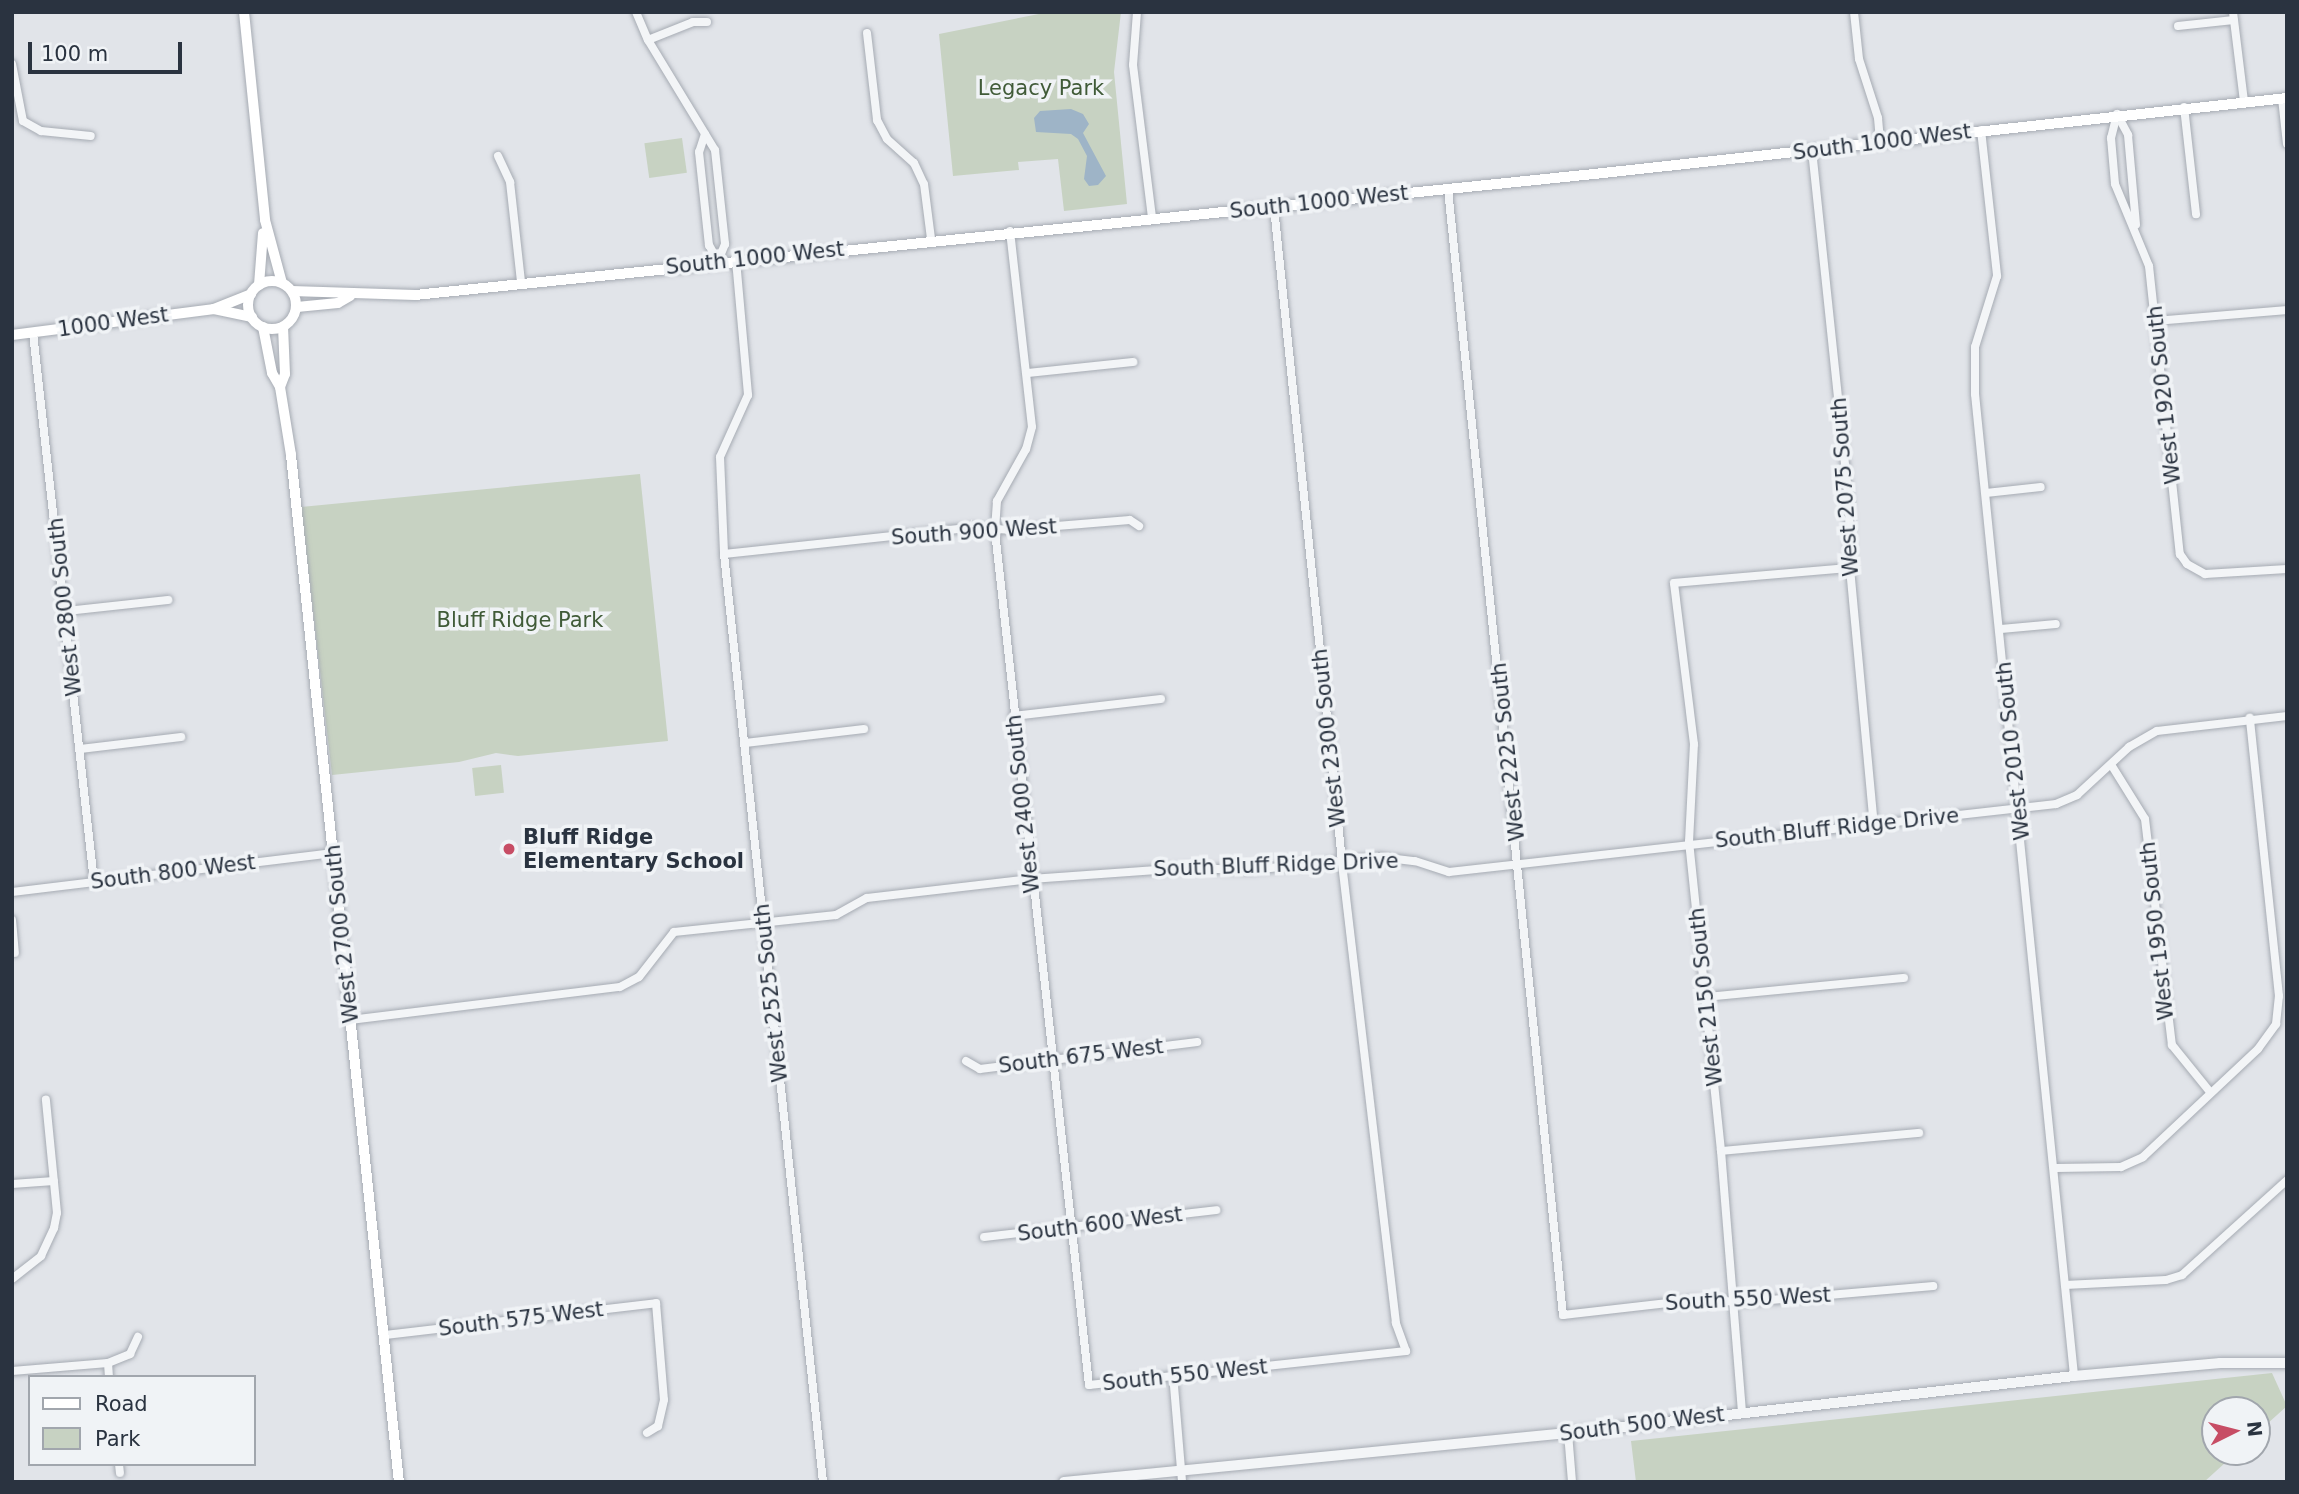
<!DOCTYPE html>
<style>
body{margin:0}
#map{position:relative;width:2299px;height:1494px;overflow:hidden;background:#e1e4e9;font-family:"DejaVu Sans",sans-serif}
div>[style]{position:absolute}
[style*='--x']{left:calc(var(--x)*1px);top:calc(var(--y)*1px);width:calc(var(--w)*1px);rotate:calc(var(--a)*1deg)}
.green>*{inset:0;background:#c7d2c2;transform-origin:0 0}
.water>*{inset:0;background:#9eb4c7}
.roads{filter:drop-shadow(0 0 2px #a6abb3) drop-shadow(0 0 2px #a6abb3)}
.minor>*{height:8px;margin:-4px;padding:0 4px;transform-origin:4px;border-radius:4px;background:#f3f5f7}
.tertiary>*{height:10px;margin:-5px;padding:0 5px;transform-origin:5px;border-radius:5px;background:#f3f5f7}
.secondary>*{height:10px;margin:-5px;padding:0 5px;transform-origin:5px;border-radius:5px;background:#fff}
.secondary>.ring{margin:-5px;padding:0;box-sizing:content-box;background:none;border:10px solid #fff;border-radius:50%}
.dots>*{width:19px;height:19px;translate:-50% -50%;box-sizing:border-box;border:4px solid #f0f3f6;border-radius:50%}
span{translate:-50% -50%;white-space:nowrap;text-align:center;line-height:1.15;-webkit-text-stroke:7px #f0f3f6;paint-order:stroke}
.park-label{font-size:21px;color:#405b38}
.street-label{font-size:21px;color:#2a3340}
.poi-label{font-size:21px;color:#2a3340;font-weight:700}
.left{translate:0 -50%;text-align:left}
.frame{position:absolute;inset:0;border:14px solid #2a3340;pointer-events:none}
.legend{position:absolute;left:28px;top:1375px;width:228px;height:91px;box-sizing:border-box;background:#f0f3f6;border:2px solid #a1a6ad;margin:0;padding:9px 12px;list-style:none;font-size:21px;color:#2a3340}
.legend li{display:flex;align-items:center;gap:14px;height:35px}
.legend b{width:35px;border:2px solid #a1a6ad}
.north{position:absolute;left:2201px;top:1396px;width:70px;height:70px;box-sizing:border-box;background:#f0f3f6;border:2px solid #a1a6ad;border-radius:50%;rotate:84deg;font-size:19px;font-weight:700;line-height:28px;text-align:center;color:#2a3340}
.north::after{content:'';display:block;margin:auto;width:24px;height:32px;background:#c74d65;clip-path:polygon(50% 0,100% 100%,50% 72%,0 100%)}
.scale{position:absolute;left:28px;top:42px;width:154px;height:32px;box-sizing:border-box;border:4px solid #2a3340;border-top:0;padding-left:9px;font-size:21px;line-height:24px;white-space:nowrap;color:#2a3340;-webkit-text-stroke:5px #f0f3f6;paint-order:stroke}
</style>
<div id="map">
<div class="green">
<i style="clip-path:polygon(1049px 12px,1121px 12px,1114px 72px,1127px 204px,1064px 211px,1058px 159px,1018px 162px,1019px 170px,953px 176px,939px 34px)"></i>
<i style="left:682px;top:138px;width:35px;height:38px;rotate:82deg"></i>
<i style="clip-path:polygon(640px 474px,668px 741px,518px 756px,496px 753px,459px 762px,332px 775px,301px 507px)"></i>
<i style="left:501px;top:765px;width:28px;height:29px;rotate:84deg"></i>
<i style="clip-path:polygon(2272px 1373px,2287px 1406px,2257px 1433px,2257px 1410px,2215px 1410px,2215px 1452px,2237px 1452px,2204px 1482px,1636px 1482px,1631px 1441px)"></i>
</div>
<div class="water">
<i style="clip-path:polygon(1071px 109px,1083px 114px,1089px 124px,1083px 133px,1106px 176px,1098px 185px,1089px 186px,1084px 179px,1087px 156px,1078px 139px,1071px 134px,1036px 132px,1034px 118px,1040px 111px)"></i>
</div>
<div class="roads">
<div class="minor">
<i style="--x:636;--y:12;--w:30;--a:67"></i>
<i style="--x:648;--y:40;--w:129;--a:58.7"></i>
<i style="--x:715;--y:150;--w:95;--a:83.9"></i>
<i style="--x:725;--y:244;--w:18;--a:112"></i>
<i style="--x:1137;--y:12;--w:53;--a:94.3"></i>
<i style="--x:1133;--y:65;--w:154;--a:82.9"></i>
<i style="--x:1854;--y:12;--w:47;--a:83.9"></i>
<i style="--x:1859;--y:59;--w:62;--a:72.1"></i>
<i style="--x:1878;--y:118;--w:25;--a:85"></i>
<i style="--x:2233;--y:12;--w:90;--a:83"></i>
<i style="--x:2178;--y:26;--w:56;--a:-6.1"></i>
<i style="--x:867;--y:33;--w:88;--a:83.4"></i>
<i style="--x:877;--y:120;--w:21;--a:62"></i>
<i style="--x:887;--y:139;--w:36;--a:42"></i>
<i style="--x:914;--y:163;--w:23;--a:65"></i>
<i style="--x:924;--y:184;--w:55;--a:82.7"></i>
<i style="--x:648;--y:40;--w:48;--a:-21.8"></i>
<i style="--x:693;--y:22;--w:14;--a:0"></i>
<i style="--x:12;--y:64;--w:58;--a:79.1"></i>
<i style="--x:23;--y:121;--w:21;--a:29"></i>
<i style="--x:41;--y:131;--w:50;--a:5.7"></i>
<i style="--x:2282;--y:98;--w:46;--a:83.8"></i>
<i style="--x:2184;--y:107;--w:108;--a:83.6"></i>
<i style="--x:2117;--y:114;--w:25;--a:104"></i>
<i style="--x:2111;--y:138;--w:46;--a:85"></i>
<i style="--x:2115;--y:184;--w:89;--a:67.5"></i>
<i style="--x:2149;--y:266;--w:290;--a:83.9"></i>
<i style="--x:2180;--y:554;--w:12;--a:55"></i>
<i style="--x:2187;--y:564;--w:21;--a:29"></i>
<i style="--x:2205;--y:574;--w:82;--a:-3.5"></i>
<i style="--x:2117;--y:114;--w:24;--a:62"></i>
<i style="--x:2128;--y:135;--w:90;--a:84.9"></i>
<i style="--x:1981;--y:130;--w:147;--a:83.7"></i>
<i style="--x:1997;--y:276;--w:74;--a:107.2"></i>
<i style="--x:1975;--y:347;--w:47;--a:90"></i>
<i style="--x:1975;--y:394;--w:987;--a:84.24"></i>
<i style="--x:705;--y:134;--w:19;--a:108"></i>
<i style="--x:699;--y:152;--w:94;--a:83.9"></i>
<i style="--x:709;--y:245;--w:18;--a:61"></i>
<i style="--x:1812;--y:150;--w:352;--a:84"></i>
<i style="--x:1849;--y:500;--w:68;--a:89.2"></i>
<i style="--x:1850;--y:568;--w:258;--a:84.7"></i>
<i style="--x:498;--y:156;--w:29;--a:65"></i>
<i style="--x:510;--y:182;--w:101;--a:83.7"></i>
<i style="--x:1448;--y:189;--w:1132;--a:84.17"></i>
<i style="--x:1563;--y:1315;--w:132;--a:-6.5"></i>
<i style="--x:1694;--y:1300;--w:53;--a:2.2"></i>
<i style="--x:1747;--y:1302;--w:187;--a:-4.9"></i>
<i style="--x:1010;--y:231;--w:197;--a:83.6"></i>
<i style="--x:1032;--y:427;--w:23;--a:105"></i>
<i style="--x:1026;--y:449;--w:60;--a:119.1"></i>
<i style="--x:997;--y:501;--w:30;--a:94"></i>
<i style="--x:995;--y:531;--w:859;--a:83.72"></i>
<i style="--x:1089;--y:1385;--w:319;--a:-6.1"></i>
<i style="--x:1406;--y:1351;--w:30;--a:-110"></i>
<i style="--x:1396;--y:1323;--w:465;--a:-96.7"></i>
<i style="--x:1342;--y:861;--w:658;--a:-95.94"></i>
<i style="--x:736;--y:260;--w:136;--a:84.9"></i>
<i style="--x:748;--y:395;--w:68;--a:114.3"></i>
<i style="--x:720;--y:457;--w:97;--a:87.6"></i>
<i style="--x:724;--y:554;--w:933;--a:83.91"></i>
<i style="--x:2156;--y:321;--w:131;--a:-4.8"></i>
<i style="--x:33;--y:333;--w:552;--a:83.66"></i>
<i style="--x:1027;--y:373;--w:107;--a:-5.9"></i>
<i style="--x:1986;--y:493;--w:55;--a:-6.2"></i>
<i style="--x:724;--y:554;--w:252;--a:-6.1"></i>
<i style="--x:975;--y:527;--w:33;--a:5"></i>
<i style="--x:1008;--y:530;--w:122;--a:-4.7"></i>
<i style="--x:1130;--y:520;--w:11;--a:34"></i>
<i style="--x:66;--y:611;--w:103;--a:-6.2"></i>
<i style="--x:2001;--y:629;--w:55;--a:-5.2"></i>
<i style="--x:1013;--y:716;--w:149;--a:-6.6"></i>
<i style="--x:745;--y:743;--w:120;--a:-6.7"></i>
<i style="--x:80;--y:749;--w:102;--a:-6.8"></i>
<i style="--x:2112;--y:766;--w:62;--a:58.1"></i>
<i style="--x:2145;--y:819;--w:228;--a:83.2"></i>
<i style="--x:2172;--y:1045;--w:60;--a:51"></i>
<i style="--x:12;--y:892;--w:324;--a:-6.9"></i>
<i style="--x:12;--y:920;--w:33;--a:85"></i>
<i style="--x:1706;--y:997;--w:199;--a:-5.5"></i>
<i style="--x:350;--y:1020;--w:272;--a:-7"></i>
<i style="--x:620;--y:987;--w:21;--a:-28"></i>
<i style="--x:639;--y:977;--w:57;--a:-52.1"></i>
<i style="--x:674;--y:932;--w:163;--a:-6"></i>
<i style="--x:836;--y:915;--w:35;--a:-29"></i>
<i style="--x:867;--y:898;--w:165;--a:-6.6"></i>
<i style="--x:1031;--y:879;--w:154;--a:-4.1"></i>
<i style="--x:1185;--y:868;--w:65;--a:1.8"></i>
<i style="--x:1250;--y:870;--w:131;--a:-5.7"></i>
<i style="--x:1380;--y:857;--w:35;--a:7"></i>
<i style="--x:1415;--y:861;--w:36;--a:18"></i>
<i style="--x:1449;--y:872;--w:611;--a:-6.39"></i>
<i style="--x:2056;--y:804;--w:23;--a:-23"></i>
<i style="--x:2077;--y:795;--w:71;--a:-42.7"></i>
<i style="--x:2129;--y:747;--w:32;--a:-30"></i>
<i style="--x:2157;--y:731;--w:131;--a:-6.6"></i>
<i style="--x:966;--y:1061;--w:16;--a:30"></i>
<i style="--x:980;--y:1069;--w:219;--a:-7.1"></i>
<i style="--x:1721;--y:1151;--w:199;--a:-5.2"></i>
<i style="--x:2056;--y:1168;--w:65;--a:-0.9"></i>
<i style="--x:2121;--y:1167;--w:24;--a:-24"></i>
<i style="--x:2143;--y:1157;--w:158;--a:-43.2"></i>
<i style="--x:2258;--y:1049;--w:31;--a:-54"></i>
<i style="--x:2276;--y:1024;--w:28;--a:-84"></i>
<i style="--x:2279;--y:996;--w:280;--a:-96"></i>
<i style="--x:12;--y:1184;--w:42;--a:-4.1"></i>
<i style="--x:984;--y:1237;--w:234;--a:-6.6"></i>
<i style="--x:12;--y:1279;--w:37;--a:-38"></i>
<i style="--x:41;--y:1256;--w:31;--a:-65"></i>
<i style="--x:54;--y:1228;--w:15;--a:-79"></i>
<i style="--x:57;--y:1213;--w:114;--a:-95.6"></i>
<i style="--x:2065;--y:1285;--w:101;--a:-2.8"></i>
<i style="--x:2166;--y:1280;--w:17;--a:-17"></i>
<i style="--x:2182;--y:1275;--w:142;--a:-42.1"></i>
<i style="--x:385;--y:1335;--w:273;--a:-6.7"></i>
<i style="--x:656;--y:1303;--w:97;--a:85.3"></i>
<i style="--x:664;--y:1400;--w:27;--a:103"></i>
<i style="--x:658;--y:1426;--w:13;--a:148"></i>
<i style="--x:108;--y:1363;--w:14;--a:86"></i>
<i style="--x:12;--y:1371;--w:96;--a:-4.8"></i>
<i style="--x:108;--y:1363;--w:24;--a:-22"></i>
<i style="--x:130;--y:1354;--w:19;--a:-65"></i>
<i style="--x:1173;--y:1374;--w:108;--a:85.2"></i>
<i style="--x:1742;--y:1412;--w:262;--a:-94.6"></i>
<i style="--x:1721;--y:1151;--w:311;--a:-95.9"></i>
<i style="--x:1689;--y:842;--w:98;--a:-87.1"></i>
<i style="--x:1694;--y:744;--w:162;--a:-97.1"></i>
<i style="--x:1674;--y:583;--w:177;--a:-4.9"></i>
<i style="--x:1568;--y:1433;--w:49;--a:85.3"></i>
<i style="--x:119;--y:1464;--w:9;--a:84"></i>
</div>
<div class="tertiary">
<i style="--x:1064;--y:1482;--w:506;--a:-5.55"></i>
<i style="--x:1568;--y:1433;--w:509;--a:-6.43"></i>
<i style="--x:2074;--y:1376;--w:147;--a:-5.1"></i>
<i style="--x:2220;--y:1363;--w:67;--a:0"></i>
</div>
<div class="secondary">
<i style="--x:244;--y:12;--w:209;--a:84.2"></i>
<i style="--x:265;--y:220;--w:65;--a:74.9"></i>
<i class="ring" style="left:248px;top:281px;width:38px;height:38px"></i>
<i style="--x:259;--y:285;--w:52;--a:-85.6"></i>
<i style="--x:292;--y:291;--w:123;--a:1.9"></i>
<i style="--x:415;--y:295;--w:1185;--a:-5.86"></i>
<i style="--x:1594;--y:174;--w:697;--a:-6.26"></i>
<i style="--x:297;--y:307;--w:41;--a:-5.6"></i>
<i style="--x:338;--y:303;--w:14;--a:-30"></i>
<i style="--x:214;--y:309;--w:39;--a:12"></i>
<i style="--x:263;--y:327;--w:47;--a:78.9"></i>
<i style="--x:272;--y:373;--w:16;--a:60"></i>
<i style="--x:280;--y:387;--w:69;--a:80.8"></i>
<i style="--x:291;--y:455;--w:1033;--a:84"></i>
<i style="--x:12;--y:335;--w:204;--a:-7.3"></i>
<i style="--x:214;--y:309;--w:40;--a:-22"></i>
<i style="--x:280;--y:387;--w:14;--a:-69"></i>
<i style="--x:285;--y:374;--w:47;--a:-92.4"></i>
</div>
</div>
<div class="dots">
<i style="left:509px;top:849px;background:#c74d65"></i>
</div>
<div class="park-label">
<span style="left:1041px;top:88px">Legacy Park</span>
<span style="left:520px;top:620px">Bluff Ridge Park</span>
</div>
<div class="street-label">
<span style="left:1882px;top:142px;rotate:-7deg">South 1000 West</span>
<span style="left:1319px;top:202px;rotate:-6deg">South 1000 West</span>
<span style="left:755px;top:258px;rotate:-6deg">South 1000 West</span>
<span style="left:113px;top:322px;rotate:-8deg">1000 West</span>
<span style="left:2164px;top:395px;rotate:-96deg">West 1920 South</span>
<span style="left:1845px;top:487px;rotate:-94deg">West 2075 South</span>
<span style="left:974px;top:532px;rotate:-4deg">South 900 West</span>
<span style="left:65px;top:607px;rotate:-96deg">West 2800 South</span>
<span style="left:1329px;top:738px;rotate:-96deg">West 2300 South</span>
<span style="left:2013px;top:751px;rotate:-96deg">West 2010 South</span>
<span style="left:1508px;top:752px;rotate:-96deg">West 2225 South</span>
<span style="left:1023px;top:804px;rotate:-96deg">West 2400 South</span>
<span style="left:1837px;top:828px;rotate:-6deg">South Bluff Ridge Drive</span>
<span style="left:1276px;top:865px;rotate:-2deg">South Bluff Ridge Drive</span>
<span style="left:173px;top:872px;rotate:-7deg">South 800 West</span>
<span style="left:2157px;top:931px;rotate:-96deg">West 1950 South</span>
<span style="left:342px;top:934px;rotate:-96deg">West 2700 South</span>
<span style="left:771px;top:993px;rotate:-96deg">West 2525 South</span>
<span style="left:1706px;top:997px;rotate:-96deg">West 2150 South</span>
<span style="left:1081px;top:1056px;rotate:-7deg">South 675 West</span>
<span style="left:1100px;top:1224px;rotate:-7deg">South 600 West</span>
<span style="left:1748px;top:1299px;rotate:-3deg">South 550 West</span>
<span style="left:521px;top:1319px;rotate:-7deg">South 575 West</span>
<span style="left:1185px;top:1375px;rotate:-6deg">South 550 West</span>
<span style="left:1642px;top:1424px;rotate:-7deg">South 500 West</span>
</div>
<div class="poi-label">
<span class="left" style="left:523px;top:849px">Bluff Ridge<br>Elementary School</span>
</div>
<div class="frame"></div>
<ul class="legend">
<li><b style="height:9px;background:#fff"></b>Road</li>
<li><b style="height:19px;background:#c7d2c2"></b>Park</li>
</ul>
<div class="north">N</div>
<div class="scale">100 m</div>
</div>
